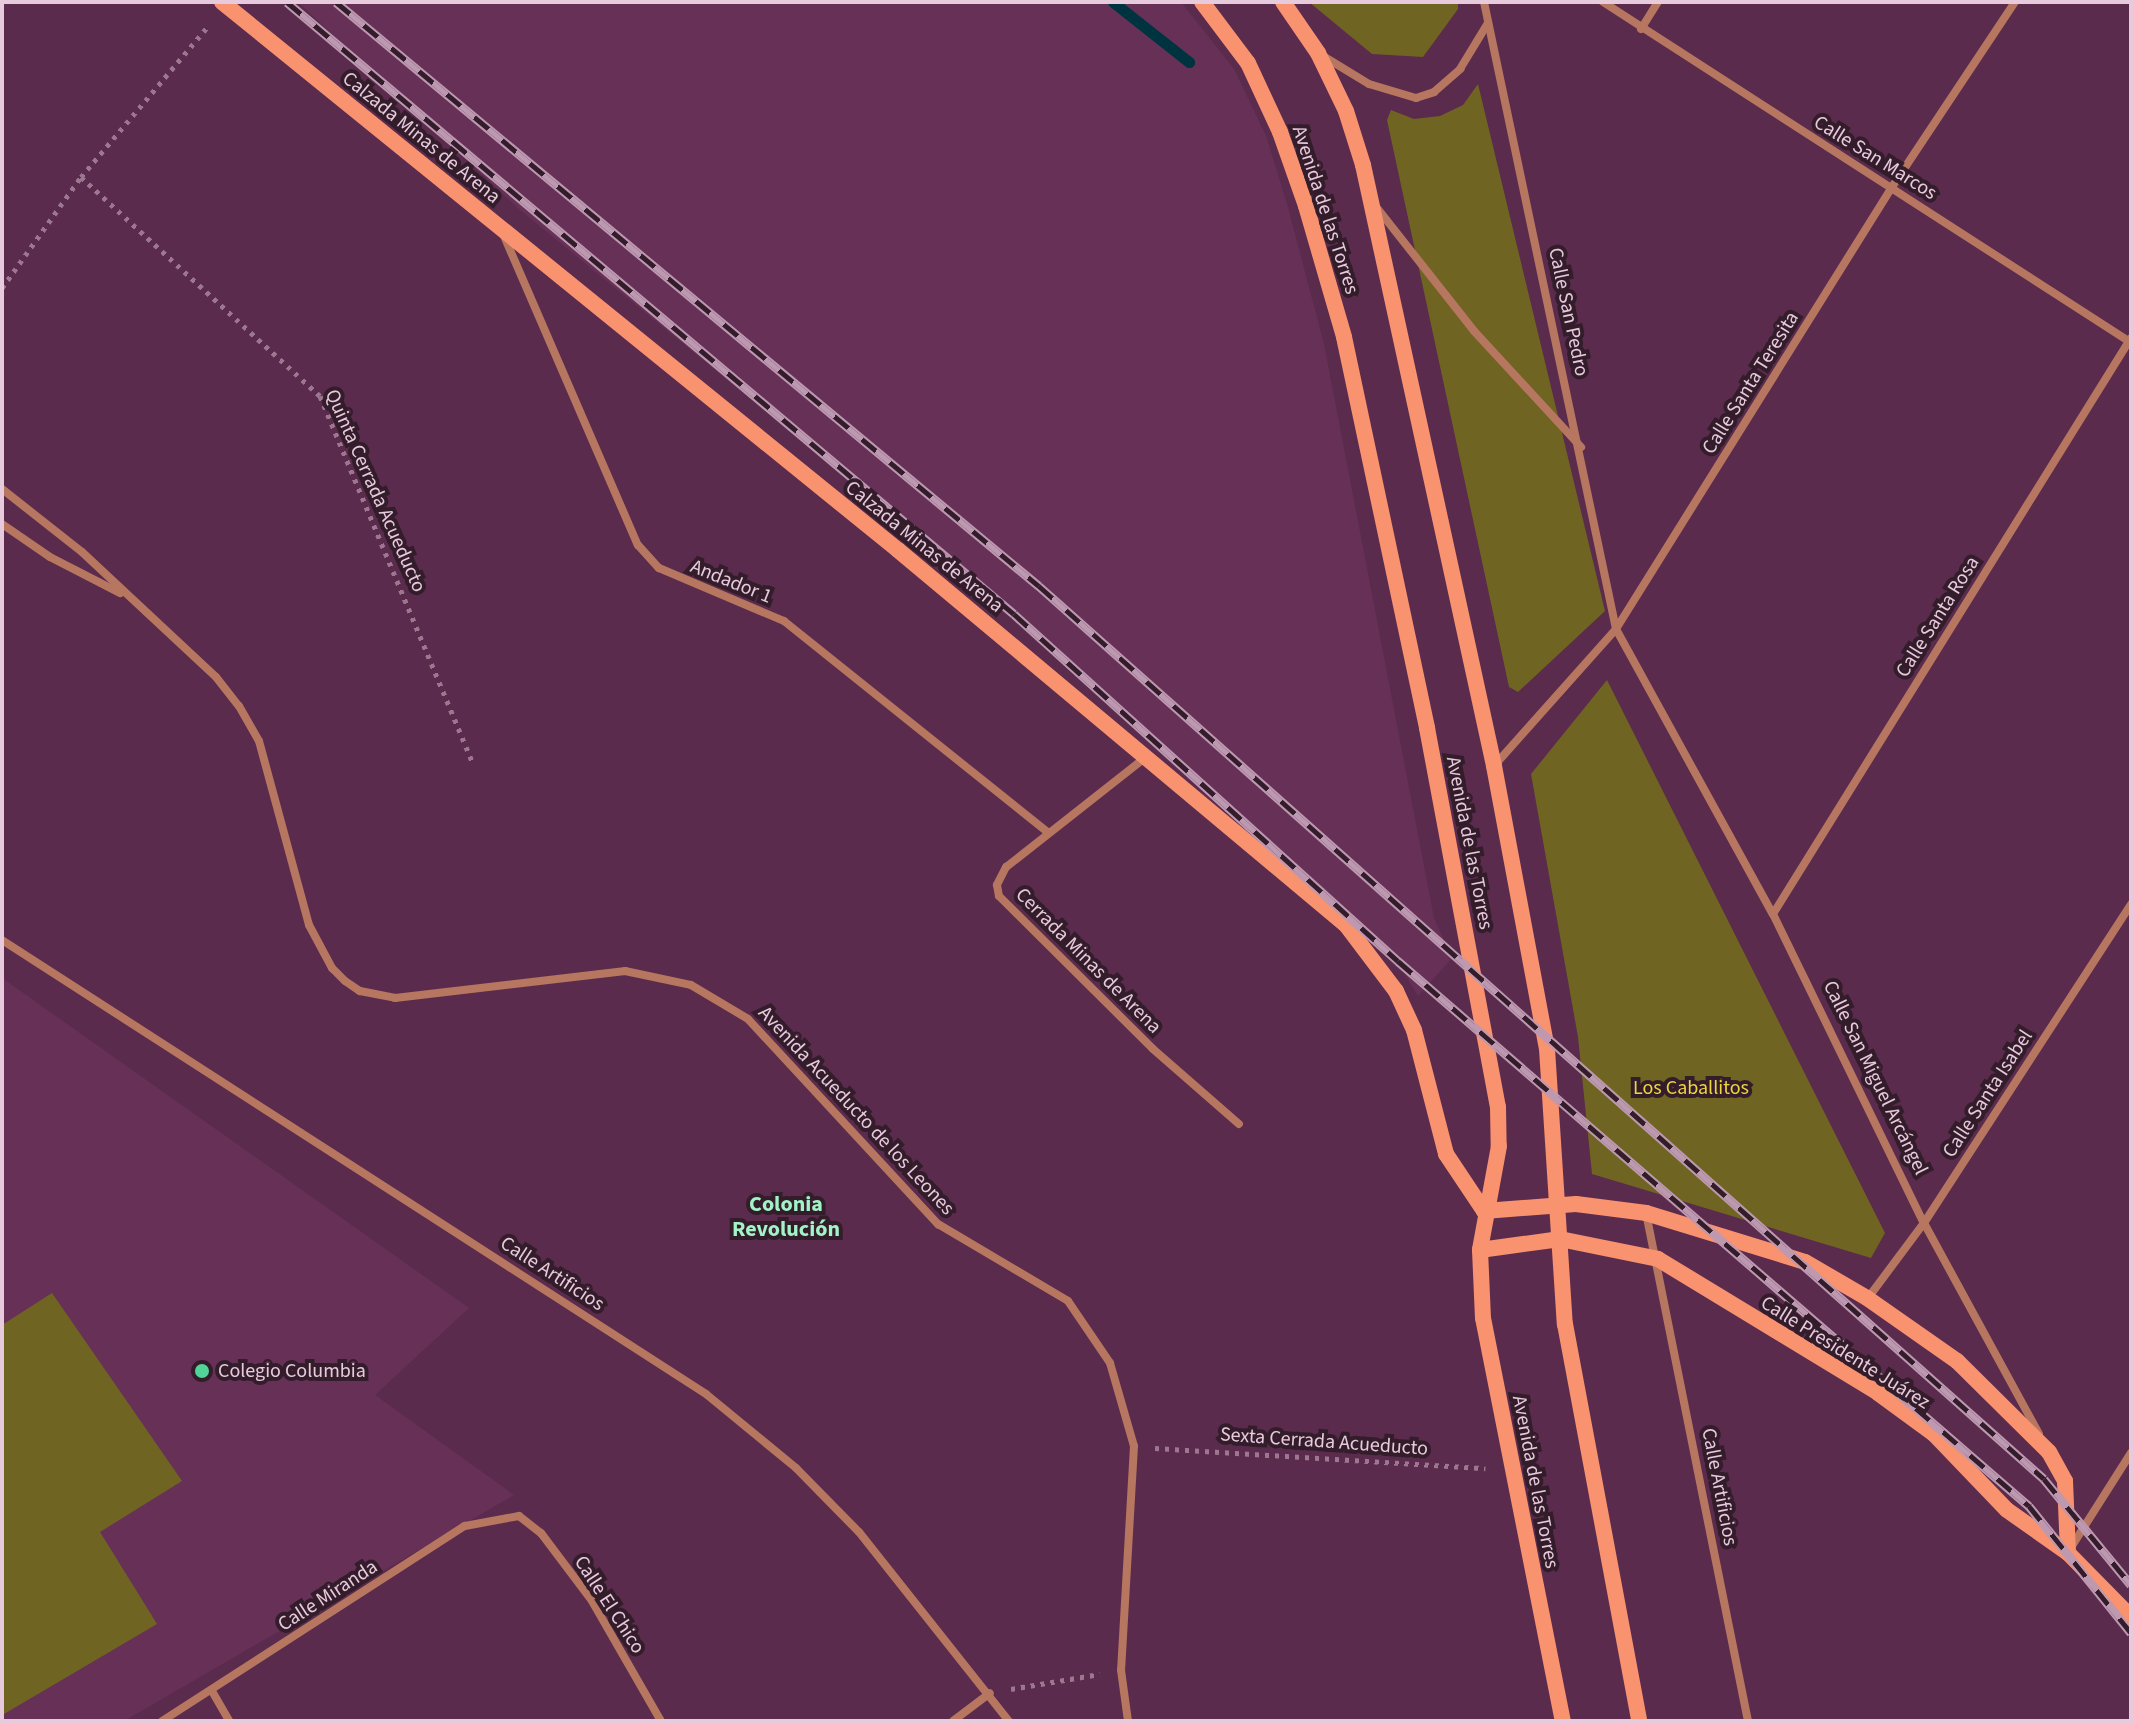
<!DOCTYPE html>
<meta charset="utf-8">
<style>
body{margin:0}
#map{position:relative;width:2133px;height:1723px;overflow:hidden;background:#5a2b4c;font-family:"Source Sans 3",sans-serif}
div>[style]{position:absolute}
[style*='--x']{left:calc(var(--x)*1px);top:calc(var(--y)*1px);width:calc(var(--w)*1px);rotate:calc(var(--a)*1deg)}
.built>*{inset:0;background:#673157}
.green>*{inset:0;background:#6f6422}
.stream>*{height:11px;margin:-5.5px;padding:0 5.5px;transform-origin:5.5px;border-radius:5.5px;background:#003340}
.path>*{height:5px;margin-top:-2.5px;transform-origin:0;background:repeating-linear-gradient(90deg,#9d7690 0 4px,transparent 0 10px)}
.street>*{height:8px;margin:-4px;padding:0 4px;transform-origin:4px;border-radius:4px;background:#b6765f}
.secondary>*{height:16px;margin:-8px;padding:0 8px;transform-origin:8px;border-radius:8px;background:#f8926f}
.rail>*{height:9px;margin-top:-4.5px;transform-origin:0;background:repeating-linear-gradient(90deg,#331d2b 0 18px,#bd99b1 0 36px);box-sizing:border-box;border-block:2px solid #bd99b1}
.dots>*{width:22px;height:22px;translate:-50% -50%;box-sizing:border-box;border:4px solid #331d2b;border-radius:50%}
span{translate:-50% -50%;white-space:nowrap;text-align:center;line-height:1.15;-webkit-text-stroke:8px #331d2b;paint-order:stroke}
.street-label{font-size:20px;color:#e8cadd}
.park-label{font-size:20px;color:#eed63b}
.poi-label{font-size:20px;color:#e8cadd}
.left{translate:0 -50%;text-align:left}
.neighbourhood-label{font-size:22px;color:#a2f3c7;font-weight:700}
.frame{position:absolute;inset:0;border:4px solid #e8cadd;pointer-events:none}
</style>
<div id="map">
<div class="built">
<i style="clip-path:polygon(298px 2px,1181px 2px,1234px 69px,1266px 136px,1287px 204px,1324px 344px,1434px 918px,1452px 958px,1418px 996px,1389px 948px,1365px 926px,972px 580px,520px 210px)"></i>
<i style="clip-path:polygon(2px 978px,469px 1308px,375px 1395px,514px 1495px,124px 1721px,2px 1721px)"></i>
</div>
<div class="green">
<i style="clip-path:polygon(1309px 2px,1458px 2px,1458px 9px,1423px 57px,1372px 54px)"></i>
<i style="clip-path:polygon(1478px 84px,1605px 611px,1518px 692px,1509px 687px,1387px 120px,1391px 110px,1414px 119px,1440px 116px,1463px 105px)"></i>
<i style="clip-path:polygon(1607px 680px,1885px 1233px,1871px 1258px,1592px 1174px,1578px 1037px,1531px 774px)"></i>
<i style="clip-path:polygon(52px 1293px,182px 1481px,100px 1532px,157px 1624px,4px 1714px,2px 1325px)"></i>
</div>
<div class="stream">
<i style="--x:1113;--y:2;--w:97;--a:38.3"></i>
</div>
<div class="path">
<i style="--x:81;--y:177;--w:324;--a:42.5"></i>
<i style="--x:320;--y:396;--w:398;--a:67.4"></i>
<i style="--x:2;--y:288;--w:136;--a:-54.6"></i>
<i style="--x:81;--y:177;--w:199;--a:-49.9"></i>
<i style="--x:1155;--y:1448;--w:331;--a:3.5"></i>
<i style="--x:1011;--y:1689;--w:90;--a:-9.6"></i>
</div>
<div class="street">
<i style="--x:1484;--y:2;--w:641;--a:78.11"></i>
<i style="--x:1616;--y:629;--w:325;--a:61.2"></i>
<i style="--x:1773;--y:914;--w:344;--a:64"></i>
<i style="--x:1924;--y:1223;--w:240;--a:61.4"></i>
<i style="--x:1603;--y:2;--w:627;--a:32.83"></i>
<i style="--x:1641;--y:29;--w:32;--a:-58"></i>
<i style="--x:1323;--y:56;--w:54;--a:31.3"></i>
<i style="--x:1369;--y:84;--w:49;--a:16.6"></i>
<i style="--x:1416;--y:98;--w:19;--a:-18"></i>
<i style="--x:1434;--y:92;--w:35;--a:-41"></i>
<i style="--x:1460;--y:69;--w:54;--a:-58.7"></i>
<i style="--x:1377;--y:208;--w:157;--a:51.7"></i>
<i style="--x:1474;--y:331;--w:158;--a:47.3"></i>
<i style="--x:504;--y:236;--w:337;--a:66.6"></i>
<i style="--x:638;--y:545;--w:31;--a:48"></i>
<i style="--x:659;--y:568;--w:136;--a:23"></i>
<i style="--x:784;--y:621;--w:339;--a:38.7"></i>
<i style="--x:2;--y:489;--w:102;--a:38.2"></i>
<i style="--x:82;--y:552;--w:183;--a:43"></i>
<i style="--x:216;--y:677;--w:37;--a:52"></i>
<i style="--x:239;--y:706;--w:40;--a:60.3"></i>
<i style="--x:259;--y:741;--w:191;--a:74.8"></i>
<i style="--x:309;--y:925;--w:49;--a:61.9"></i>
<i style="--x:332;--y:968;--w:18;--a:45"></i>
<i style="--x:345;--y:981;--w:18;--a:34"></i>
<i style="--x:360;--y:991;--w:36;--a:11"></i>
<i style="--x:395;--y:998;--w:232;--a:-6.7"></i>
<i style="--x:625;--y:971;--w:67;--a:12"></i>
<i style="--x:691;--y:985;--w:66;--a:30.8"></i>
<i style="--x:748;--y:1019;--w:280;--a:47.2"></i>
<i style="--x:938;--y:1224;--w:151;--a:30.6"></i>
<i style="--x:1068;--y:1301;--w:75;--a:55.9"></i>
<i style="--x:1110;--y:1363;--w:86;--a:73.9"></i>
<i style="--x:1134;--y:1446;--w:224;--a:93.3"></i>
<i style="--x:1121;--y:1670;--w:51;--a:82.2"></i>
<i style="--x:2;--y:524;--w:58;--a:34.5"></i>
<i style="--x:50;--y:557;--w:79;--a:27.2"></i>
<i style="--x:1146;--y:757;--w:178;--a:141.8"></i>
<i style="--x:1006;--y:867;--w:20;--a:117"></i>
<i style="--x:997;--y:885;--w:11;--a:80"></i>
<i style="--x:999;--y:896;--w:217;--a:44.8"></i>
<i style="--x:1153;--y:1049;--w:114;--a:41.1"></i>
<i style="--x:1494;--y:766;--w:183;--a:-48.3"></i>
<i style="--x:1616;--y:629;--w:521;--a:-58.02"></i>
<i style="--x:1892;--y:187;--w:222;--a:-56.4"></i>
<i style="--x:1773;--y:914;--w:678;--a:-58.14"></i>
<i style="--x:2;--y:940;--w:838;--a:32.82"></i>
<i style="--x:706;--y:1394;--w:117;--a:39.4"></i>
<i style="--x:796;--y:1468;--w:90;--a:45.5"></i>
<i style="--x:859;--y:1532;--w:241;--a:51.6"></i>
<i style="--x:1646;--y:1213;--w:518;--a:78.65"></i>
<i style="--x:1868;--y:1298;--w:94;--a:-53.3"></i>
<i style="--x:1924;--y:1223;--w:380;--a:-57"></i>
<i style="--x:2070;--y:1549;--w:114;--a:-57.6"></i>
<i style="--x:212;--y:1691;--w:34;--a:60"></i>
<i style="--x:162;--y:1721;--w:360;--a:-32.8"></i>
<i style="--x:465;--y:1526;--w:55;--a:-10.5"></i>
<i style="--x:519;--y:1516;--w:28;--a:38"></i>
<i style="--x:541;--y:1533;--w:85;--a:53.1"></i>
<i style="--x:592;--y:1601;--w:138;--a:60.1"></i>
<i style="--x:953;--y:1721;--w:46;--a:-37.1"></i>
</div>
<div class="secondary">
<i style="--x:222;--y:2;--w:870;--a:39.03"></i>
<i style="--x:898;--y:550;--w:584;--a:39.93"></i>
<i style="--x:1346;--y:925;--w:83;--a:52.9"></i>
<i style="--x:1396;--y:991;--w:43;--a:65.2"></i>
<i style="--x:1414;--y:1030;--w:128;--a:75.5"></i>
<i style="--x:1446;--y:1154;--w:69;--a:56.3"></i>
<i style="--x:1202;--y:2;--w:76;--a:53"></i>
<i style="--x:1248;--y:63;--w:76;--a:65.1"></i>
<i style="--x:1280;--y:132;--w:78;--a:70.6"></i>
<i style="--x:1306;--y:206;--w:136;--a:73.8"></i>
<i style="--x:1344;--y:337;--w:400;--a:78"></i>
<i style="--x:1427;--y:728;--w:386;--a:79.4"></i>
<i style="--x:1498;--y:1107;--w:39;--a:89"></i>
<i style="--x:1499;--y:1146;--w:106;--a:100.4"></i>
<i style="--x:1480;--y:1250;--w:68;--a:87.5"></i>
<i style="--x:1483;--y:1318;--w:411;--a:78.8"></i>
<i style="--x:1283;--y:2;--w:62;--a:55.5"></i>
<i style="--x:1318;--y:53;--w:64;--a:64.2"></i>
<i style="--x:1346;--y:111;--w:57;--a:72.5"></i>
<i style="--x:1363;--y:165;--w:615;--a:77.7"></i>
<i style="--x:1494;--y:766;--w:288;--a:79.4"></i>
<i style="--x:1547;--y:1049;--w:276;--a:86.3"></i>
<i style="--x:1565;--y:1324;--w:404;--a:79.4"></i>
<i style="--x:1484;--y:1211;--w:92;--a:-4.4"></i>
<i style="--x:1576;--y:1204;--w:71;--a:7.3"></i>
<i style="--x:1646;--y:1213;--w:166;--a:17.1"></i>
<i style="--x:1805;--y:1262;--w:72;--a:30.1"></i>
<i style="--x:1867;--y:1298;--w:110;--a:35"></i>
<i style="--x:1957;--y:1361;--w:129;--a:44.7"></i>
<i style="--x:2049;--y:1452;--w:33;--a:61"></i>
<i style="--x:2065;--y:1481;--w:72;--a:87.6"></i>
<i style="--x:1480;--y:1250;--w:81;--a:-7.8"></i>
<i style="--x:1560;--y:1239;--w:100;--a:11.5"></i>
<i style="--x:1658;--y:1259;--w:258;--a:31.3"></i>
<i style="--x:1878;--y:1393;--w:69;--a:36.2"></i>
<i style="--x:1934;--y:1434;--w:105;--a:46.2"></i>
<i style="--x:2007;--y:1510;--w:75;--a:35.2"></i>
<i style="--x:2068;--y:1553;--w:90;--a:45.5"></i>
</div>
<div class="rail">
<i style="--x:287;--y:2;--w:950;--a:40.09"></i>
<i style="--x:1014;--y:614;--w:518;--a:42.1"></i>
<i style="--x:1398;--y:961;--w:834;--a:40.82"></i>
<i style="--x:2029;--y:1506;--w:163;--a:51.2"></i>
<i style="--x:336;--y:2;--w:914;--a:39.72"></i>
<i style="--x:1039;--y:586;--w:1344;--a:41.62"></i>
<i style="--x:2044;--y:1479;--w:137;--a:50.6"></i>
</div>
<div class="dots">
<i style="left:202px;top:1371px;background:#52d397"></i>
</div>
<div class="street-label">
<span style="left:421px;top:138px;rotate:39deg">Calzada Minas de Arena</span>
<span style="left:1875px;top:158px;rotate:32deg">Calle San Marcos</span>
<span style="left:1325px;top:210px;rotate:72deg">Avenida de las Torres</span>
<span style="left:1568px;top:312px;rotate:78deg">Calle San Pedro</span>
<span style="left:1751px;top:383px;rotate:-58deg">Calle Santa Teresita</span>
<span style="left:375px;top:491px;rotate:66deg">Quinta Cerrada Acueducto</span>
<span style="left:924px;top:547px;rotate:39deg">Calzada Minas de Arena</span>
<span style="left:731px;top:582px;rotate:22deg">Andador 1</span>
<span style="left:1938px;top:617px;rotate:-58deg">Calle Santa Rosa</span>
<span style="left:1469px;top:843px;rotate:79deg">Avenida de las Torres</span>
<span style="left:1088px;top:961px;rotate:45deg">Cerrada Minas de Arena</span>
<span style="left:1875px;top:1078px;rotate:64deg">Calle San Miguel Arcángel</span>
<span style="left:1988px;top:1094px;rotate:-57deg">Calle Santa Isabel</span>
<span style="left:856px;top:1111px;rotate:47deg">Avenida Acueducto de los Leones</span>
<span style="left:552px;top:1274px;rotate:33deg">Calle Artificios</span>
<span style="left:1845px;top:1353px;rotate:32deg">Calle Presidente Juárez</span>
<span style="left:1324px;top:1442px;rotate:4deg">Sexta Cerrada Acueducto</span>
<span style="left:1535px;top:1482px;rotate:79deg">Avenida de las Torres</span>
<span style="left:1719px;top:1487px;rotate:79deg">Calle Artificios</span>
<span style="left:328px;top:1596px;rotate:-33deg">Calle Miranda</span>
<span style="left:609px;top:1605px;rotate:57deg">Calle El Chico</span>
</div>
<div class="park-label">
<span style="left:1691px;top:1088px">Los Caballitos</span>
</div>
<div class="poi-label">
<span class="left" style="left:218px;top:1371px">Colegio Columbia</span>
</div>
<div class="neighbourhood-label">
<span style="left:786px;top:1217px">Colonia<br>Revolución</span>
</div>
<div class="frame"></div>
</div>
